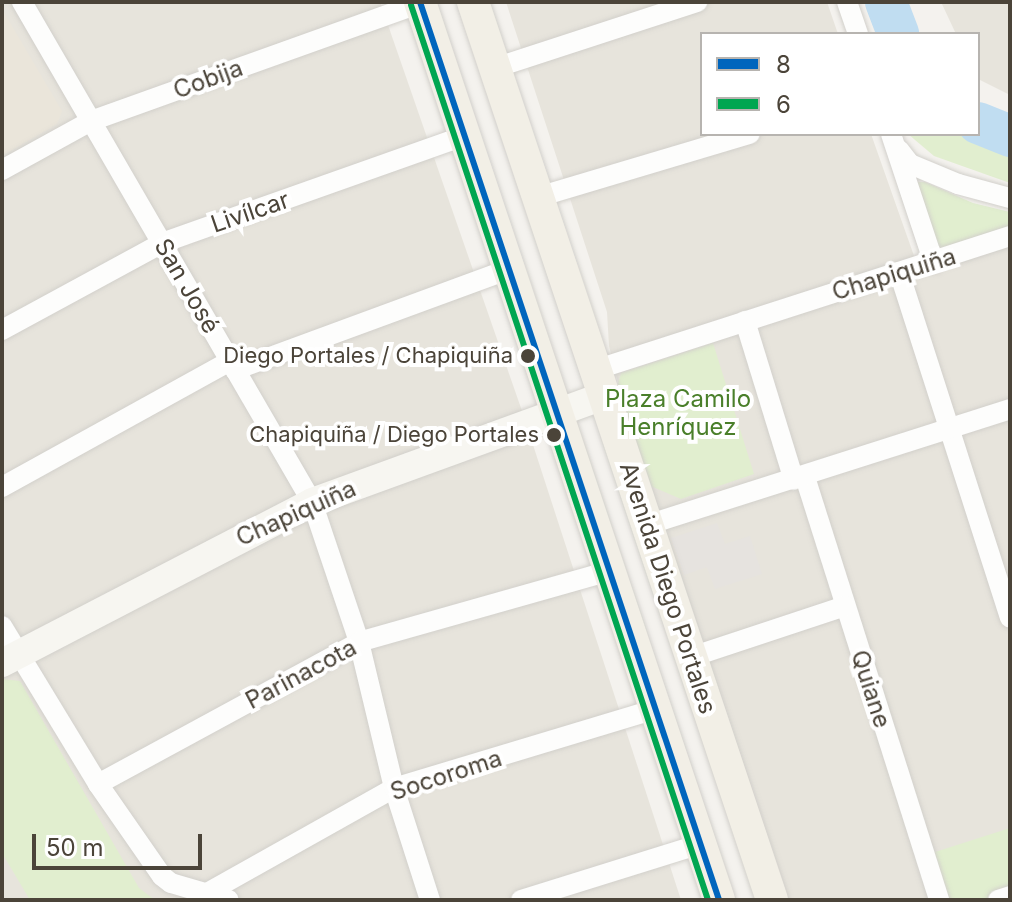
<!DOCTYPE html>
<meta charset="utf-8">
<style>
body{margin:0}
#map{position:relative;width:1012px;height:902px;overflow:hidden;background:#f4f2ee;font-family:Inter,sans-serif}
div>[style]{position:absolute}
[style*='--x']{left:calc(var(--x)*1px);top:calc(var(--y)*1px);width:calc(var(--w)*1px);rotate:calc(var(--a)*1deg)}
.residential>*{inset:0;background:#e7e4dc}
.education>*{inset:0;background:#eae5da}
.green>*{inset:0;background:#e1eecf}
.parking>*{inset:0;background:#e6e3df}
.river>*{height:42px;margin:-21px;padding:0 21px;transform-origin:21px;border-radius:21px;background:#c0ddf1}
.roads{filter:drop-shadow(0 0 2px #d2d0cb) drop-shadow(0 0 2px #d2d0cb)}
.street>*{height:20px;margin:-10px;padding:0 10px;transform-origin:10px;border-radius:10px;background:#fdfdfc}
.secondary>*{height:28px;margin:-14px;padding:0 14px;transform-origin:14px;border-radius:14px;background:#f7f6f1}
.primary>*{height:32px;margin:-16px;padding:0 16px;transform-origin:16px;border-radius:16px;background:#f2efe6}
.bus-1>*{height:6px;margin:-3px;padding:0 3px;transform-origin:3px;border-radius:3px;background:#0065bd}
.bus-2>*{height:6px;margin:-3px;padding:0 3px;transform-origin:3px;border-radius:3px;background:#00a651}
.dots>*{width:22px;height:22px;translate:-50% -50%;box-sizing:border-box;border:4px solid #fff;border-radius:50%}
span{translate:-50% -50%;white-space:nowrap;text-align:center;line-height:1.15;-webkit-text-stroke:8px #fff;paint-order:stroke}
.bus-label{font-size:22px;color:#4b4439}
.right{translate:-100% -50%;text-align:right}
.street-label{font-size:24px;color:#4b4439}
.park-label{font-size:24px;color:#4a7f2a}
.frame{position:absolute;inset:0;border:4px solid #4b4439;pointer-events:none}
.legend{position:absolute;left:700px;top:32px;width:280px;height:104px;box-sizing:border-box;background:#fff;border:2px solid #b7b4b0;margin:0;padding:10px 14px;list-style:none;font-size:24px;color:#4b4439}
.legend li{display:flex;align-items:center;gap:16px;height:40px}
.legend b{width:40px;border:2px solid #b7b4b0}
.scale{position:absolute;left:32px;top:834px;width:170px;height:36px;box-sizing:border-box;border:4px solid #4b4439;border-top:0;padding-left:10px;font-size:24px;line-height:28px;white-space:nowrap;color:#4b4439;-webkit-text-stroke:6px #fff;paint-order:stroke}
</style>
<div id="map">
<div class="residential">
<i style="clip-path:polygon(2px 2px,380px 2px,522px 411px,681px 900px,2px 900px)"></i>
<i style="clip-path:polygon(506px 2px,827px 2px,838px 34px,702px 34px,702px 134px,871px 134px,919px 270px,1010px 242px,1010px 900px,783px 900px,659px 547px,609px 346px,607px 312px)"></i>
<i style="clip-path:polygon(941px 2px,1010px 2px,1010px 95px,978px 79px,978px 34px,956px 34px)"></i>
</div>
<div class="education">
<i style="clip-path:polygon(2px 9px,62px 111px,57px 124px,2px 156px)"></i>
</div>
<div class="green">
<i style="clip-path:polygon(978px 133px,1010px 149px,1010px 183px,934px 156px,908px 134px)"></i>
<i style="clip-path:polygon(917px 182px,925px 182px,973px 203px,1010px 212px,1010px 226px,939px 249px)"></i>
<i style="clip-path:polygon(713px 343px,754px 474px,681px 499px,646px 484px,614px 399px,621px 373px)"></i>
<i style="clip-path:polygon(2px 679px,20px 681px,139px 888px,155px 900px,30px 900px,2px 853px)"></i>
<i style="clip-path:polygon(1010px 828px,1010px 891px,980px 900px,947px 900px,932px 853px)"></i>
</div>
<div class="parking">
<i style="clip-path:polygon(717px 523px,725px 544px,750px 536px,762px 574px,715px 589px,707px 567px,684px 575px,671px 538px)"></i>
</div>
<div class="river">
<i style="--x:886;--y:2;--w:34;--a:69"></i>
<i style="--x:978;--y:123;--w:35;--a:22"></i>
</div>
<div class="roads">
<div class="street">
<i style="--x:22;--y:2;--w:578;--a:59.89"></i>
<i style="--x:312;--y:502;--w:148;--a:71.4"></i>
<i style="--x:359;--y:642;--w:150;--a:76.5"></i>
<i style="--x:394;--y:788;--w:118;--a:72.2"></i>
<i style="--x:847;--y:2;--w:34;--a:71"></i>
<i style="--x:495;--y:68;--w:213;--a:-18.1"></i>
<i style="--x:891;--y:134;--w:136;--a:71.6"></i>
<i style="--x:899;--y:150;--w:18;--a:52"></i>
<i style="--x:910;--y:164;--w:52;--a:22.6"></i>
<i style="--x:958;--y:184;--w:54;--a:15.1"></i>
<i style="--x:2;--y:170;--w:102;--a:-28.8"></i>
<i style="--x:91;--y:121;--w:350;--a:-19.7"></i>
<i style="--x:538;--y:197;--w:221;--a:-16.6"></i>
<i style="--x:899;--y:272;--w:363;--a:72.2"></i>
<i style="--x:745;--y:321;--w:166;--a:72.9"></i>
<i style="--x:2;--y:330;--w:182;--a:-28.5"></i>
<i style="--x:162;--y:243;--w:320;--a:-19.5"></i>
<i style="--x:235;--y:370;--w:292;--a:-20.2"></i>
<i style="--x:595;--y:370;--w:436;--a:-17.9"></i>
<i style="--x:805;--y:477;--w:444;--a:72.4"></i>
<i style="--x:2;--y:487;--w:260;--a:-28.9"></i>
<i style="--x:647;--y:525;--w:381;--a:-17.7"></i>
<i style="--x:2;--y:626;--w:185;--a:58.7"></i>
<i style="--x:98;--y:784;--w:112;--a:55.2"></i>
<i style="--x:162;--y:876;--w:11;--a:38"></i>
<i style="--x:171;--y:883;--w:60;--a:16.3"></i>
<i style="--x:691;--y:657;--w:162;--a:-18.3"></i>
<i style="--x:98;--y:784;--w:297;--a:-28.5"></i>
<i style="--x:359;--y:642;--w:261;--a:-15.8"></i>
<i style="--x:207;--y:893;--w:214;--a:-29.3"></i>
<i style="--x:394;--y:788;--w:273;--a:-16.8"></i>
<i style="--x:521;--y:900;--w:189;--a:-17.3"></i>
<i style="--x:998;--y:900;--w:13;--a:-18"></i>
</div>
<div class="secondary">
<i style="--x:2;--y:663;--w:349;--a:-27.4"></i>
<i style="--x:312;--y:502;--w:311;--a:-20"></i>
</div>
<div class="primary">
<i style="--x:420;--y:2;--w:946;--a:71.58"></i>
<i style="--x:473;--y:2;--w:946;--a:71.58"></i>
</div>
</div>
<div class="bus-1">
<i style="--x:420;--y:2;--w:946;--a:71.58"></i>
</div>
<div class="bus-2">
<i style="--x:411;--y:5;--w:943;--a:71.64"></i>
</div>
<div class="dots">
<i style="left:528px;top:356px;background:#4b4439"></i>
<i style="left:554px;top:435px;background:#4b4439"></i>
</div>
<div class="bus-label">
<span class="right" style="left:513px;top:356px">Diego Portales / Chapiquiña</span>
<span class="right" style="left:539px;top:435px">Chapiquiña / Diego Portales</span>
</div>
<div class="street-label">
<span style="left:208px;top:79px;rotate:-20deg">Cobija</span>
<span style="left:250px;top:212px;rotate:-19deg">Livílcar</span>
<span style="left:894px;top:274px;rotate:-17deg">Chapiquiña</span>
<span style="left:187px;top:286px;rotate:60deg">San José</span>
<span style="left:296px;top:513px;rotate:-24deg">Chapiquiña</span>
<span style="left:668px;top:588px;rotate:72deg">Avenida Diego Portales</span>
<span style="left:301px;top:674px;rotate:-28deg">Parinacota</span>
<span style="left:871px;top:689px;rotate:72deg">Quiane</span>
<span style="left:446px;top:775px;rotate:-18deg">Socoroma</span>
</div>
<div class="park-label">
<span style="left:678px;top:413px">Plaza Camilo<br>Henríquez</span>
</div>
<div class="frame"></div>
<ul class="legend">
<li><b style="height:10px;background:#0065bd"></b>8</li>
<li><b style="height:10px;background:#00a651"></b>6</li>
</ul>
<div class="scale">50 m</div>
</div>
